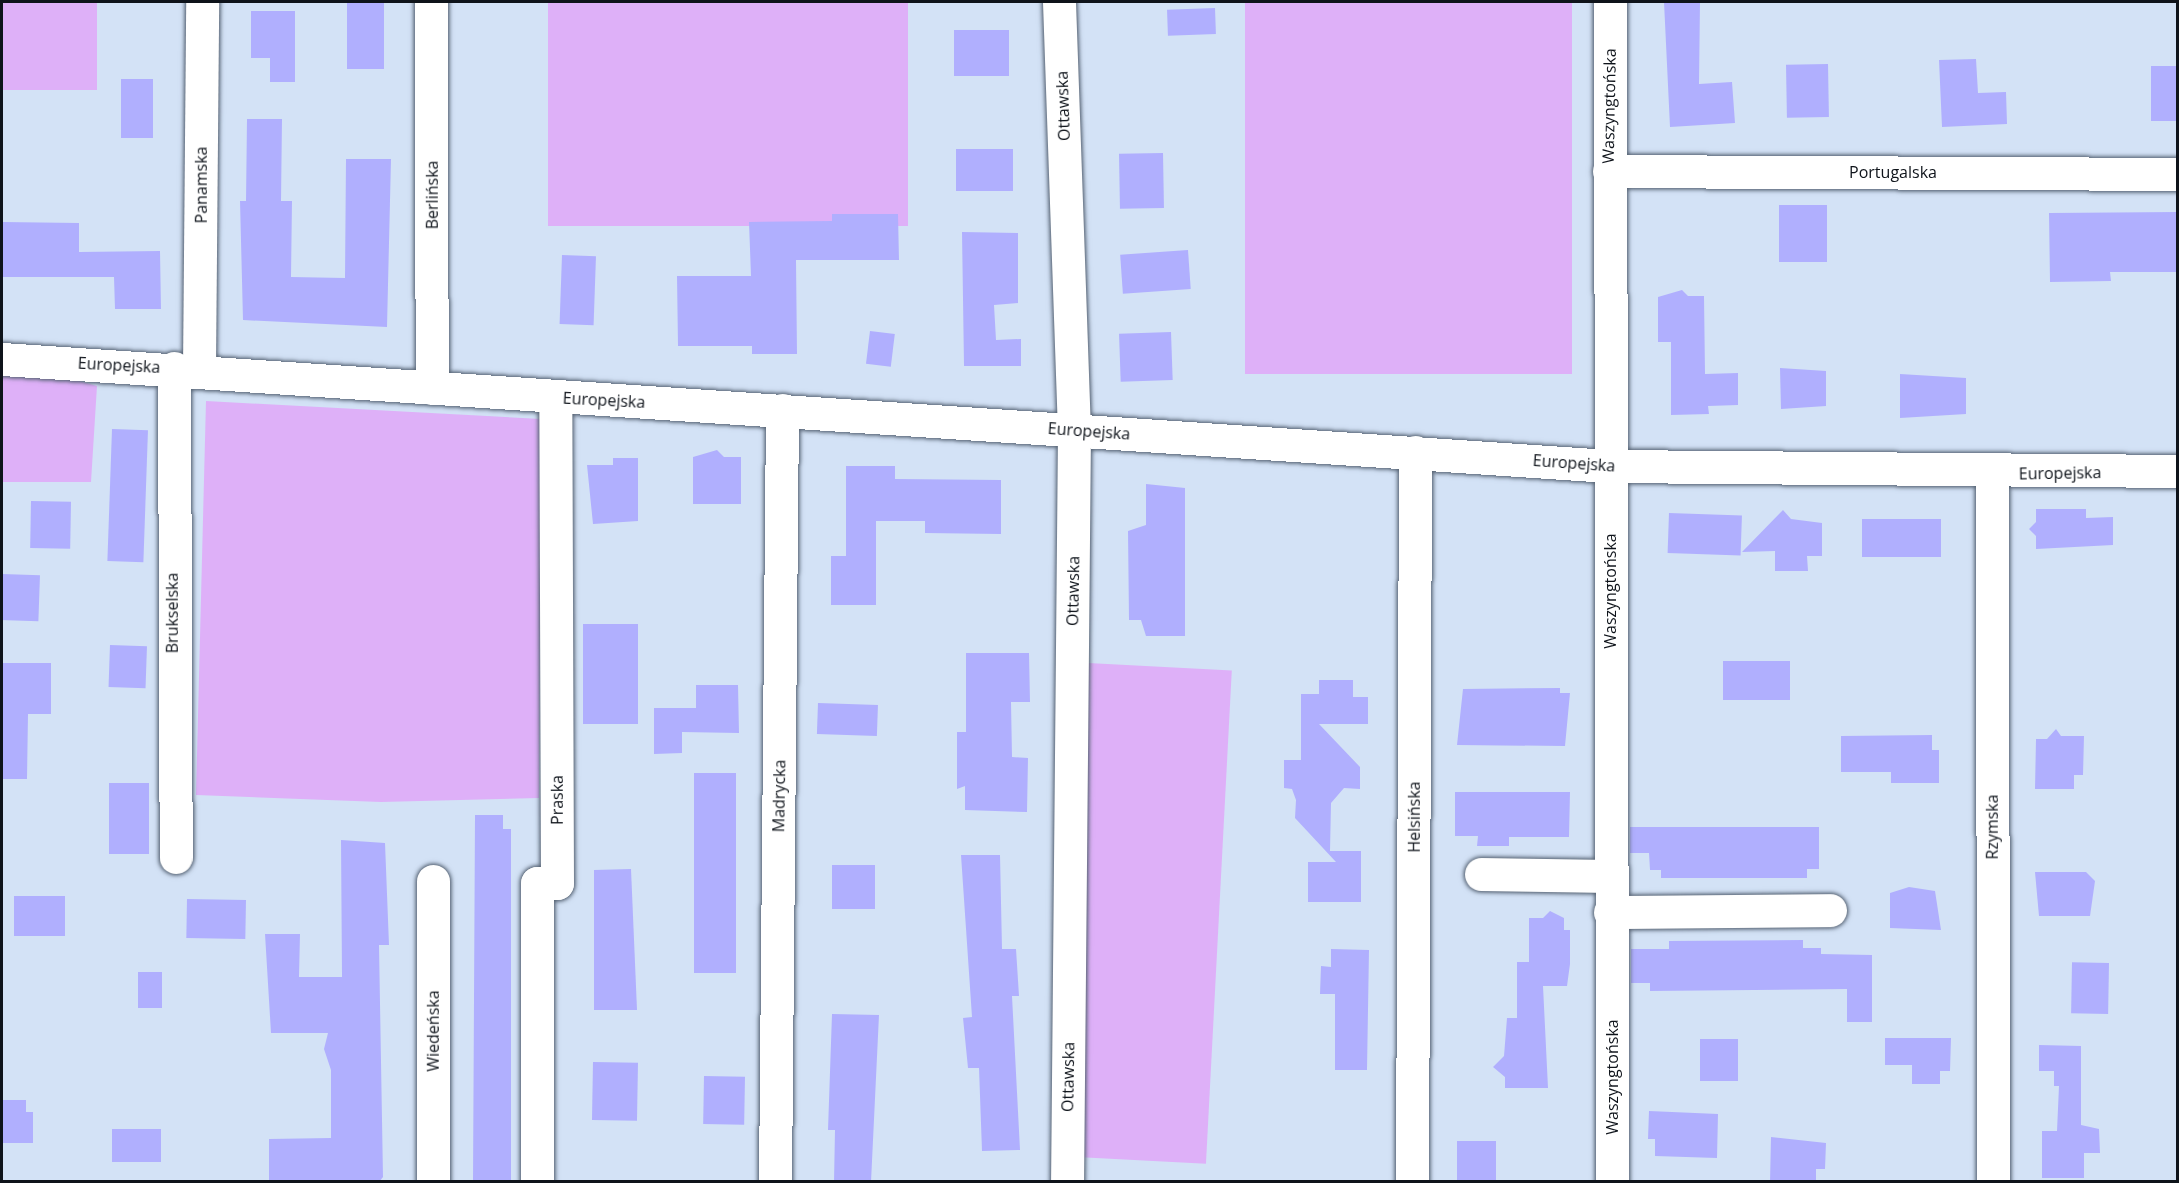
<!DOCTYPE html>
<meta charset="utf-8">
<style>
body{margin:0}
#map{position:relative;width:2179px;height:1183px;overflow:hidden;background:#d3e2f6;font-family:"Open Sans",sans-serif}
div>[style]{position:absolute}
[style*='--x']{left:calc(var(--x)*1px);top:calc(var(--y)*1px);width:calc(var(--w)*1px);rotate:calc(var(--a)*1deg)}
.green>*{inset:0;background:#deb0f8;transform-origin:0 0}
.building>*{inset:0;background:#b0affe;transform-origin:0 0}
.roads{filter:drop-shadow(0 0 2px #556273) drop-shadow(0 0 2px #556273)}
.minor>*{height:33px;margin:-16.5px;padding:0 16.5px;transform-origin:16.5px;border-radius:16.5px;background:#fff}
span{translate:-50% -50%;white-space:nowrap;text-align:center;line-height:1.15;-webkit-text-stroke:6px #fff;paint-order:stroke}
.street-label{font-size:16px;color:#0e131a}
.frame{position:absolute;inset:0;border:3px solid #0e131a;pointer-events:none}
</style>
<div id="map">
<div class="green">
<i style="left:2px;top:2px;width:95px;height:88px"></i>
<i style="left:548px;top:2px;width:360px;height:224px"></i>
<i style="left:1245px;top:2px;width:327px;height:372px"></i>
<i style="clip-path:polygon(2px 376px,72px 379px,97px 386px,91px 482px,2px 482px)"></i>
<i style="clip-path:polygon(206px 401px,541px 419px,539px 798px,381px 802px,196px 795px)"></i>
<i style="left:1088px;top:663px;width:144px;height:494px;rotate:3deg"></i>
</div>
<div class="building">
<i style="left:347px;top:2px;width:37px;height:67px"></i>
<i style="clip-path:polygon(1664px 2px,1700px 2px,1699px 84px,1732px 82px,1735px 123px,1670px 127px)"></i>
<i style="left:1215px;top:8px;width:26px;height:48px;rotate:88deg"></i>
<i style="clip-path:polygon(251px 11px,295px 11px,295px 82px,270px 82px,270px 58px,251px 58px)"></i>
<i style="left:1009px;top:30px;width:46px;height:55px;rotate:90deg"></i>
<i style="clip-path:polygon(1976px 59px,1978px 93px,2006px 92px,2007px 124px,1942px 127px,1939px 60px)"></i>
<i style="left:1828px;top:64px;width:53px;height:42px;rotate:89deg"></i>
<i style="left:2151px;top:66px;width:27px;height:55px"></i>
<i style="left:121px;top:79px;width:32px;height:59px"></i>
<i style="clip-path:polygon(247px 119px,282px 119px,281px 201px,292px 201px,291px 277px,345px 278px,346px 159px,391px 159px,387px 327px,243px 320px,240px 201px,246px 201px)"></i>
<i style="left:956px;top:149px;width:57px;height:42px"></i>
<i style="left:1163px;top:153px;width:55px;height:44px;rotate:89deg"></i>
<i style="left:1779px;top:205px;width:48px;height:57px"></i>
<i style="clip-path:polygon(2178px 212px,2178px 272px,2110px 272px,2111px 281px,2050px 282px,2049px 213px)"></i>
<i style="clip-path:polygon(832px 214px,898px 214px,899px 260px,796px 260px,797px 354px,752px 354px,752px 346px,678px 346px,677px 276px,751px 276px,749px 222px,832px 221px)"></i>
<i style="clip-path:polygon(2px 222px,79px 223px,79px 252px,160px 251px,161px 309px,115px 309px,114px 277px,2px 277px)"></i>
<i style="clip-path:polygon(962px 232px,1018px 233px,1018px 303px,994px 305px,996px 340px,1021px 339px,1021px 366px,964px 366px)"></i>
<i style="left:1188px;top:250px;width:39px;height:68px;rotate:86deg"></i>
<i style="left:562px;top:255px;width:34px;height:69px;rotate:2deg"></i>
<i style="clip-path:polygon(1682px 290px,1688px 296px,1704px 296px,1705px 374px,1738px 373px,1738px 405px,1708px 406px,1709px 414px,1671px 415px,1671px 342px,1658px 342px,1658px 297px)"></i>
<i style="left:870px;top:331px;width:25px;height:33px;rotate:7deg"></i>
<i style="left:1171px;top:332px;width:48px;height:52px;rotate:88deg"></i>
<i style="clip-path:polygon(1780px 368px,1826px 371px,1826px 406px,1781px 409px)"></i>
<i style="clip-path:polygon(1900px 374px,1966px 378px,1966px 414px,1900px 418px)"></i>
<i style="left:112px;top:429px;width:36px;height:132px;rotate:2deg"></i>
<i style="clip-path:polygon(717px 450px,724px 457px,741px 457px,741px 504px,693px 504px,693px 457px)"></i>
<i style="clip-path:polygon(613px 458px,638px 458px,638px 521px,593px 524px,587px 465px,613px 465px)"></i>
<i style="clip-path:polygon(846px 466px,895px 466px,895px 479px,1001px 480px,1001px 534px,925px 533px,925px 521px,876px 521px,876px 605px,831px 605px,831px 556px,846px 556px)"></i>
<i style="clip-path:polygon(1146px 484px,1185px 488px,1185px 636px,1146px 636px,1141px 620px,1129px 620px,1128px 531px,1146px 525px)"></i>
<i style="left:31px;top:501px;width:40px;height:47px;rotate:1deg"></i>
<i style="clip-path:polygon(2036px 509px,2086px 509px,2086px 518px,2113px 517px,2113px 545px,2036px 549px,2036px 536px,2029px 529px,2036px 522px)"></i>
<i style="clip-path:polygon(1783px 510px,1791px 519px,1822px 523px,1822px 556px,1807px 556px,1808px 571px,1775px 571px,1775px 551px,1742px 552px)"></i>
<i style="left:1669px;top:513px;width:73px;height:40px;rotate:2deg"></i>
<i style="left:1862px;top:519px;width:79px;height:38px"></i>
<i style="left:2px;top:574px;width:38px;height:46px;rotate:2deg"></i>
<i style="left:583px;top:624px;width:55px;height:100px"></i>
<i style="left:110px;top:645px;width:37px;height:42px;rotate:2deg"></i>
<i style="clip-path:polygon(966px 653px,1029px 653px,1030px 702px,1011px 702px,1012px 757px,1028px 758px,1027px 812px,965px 810px,965px 786px,957px 789px,957px 732px,966px 732px)"></i>
<i style="left:1723px;top:661px;width:67px;height:39px"></i>
<i style="clip-path:polygon(2px 663px,51px 663px,51px 714px,28px 714px,27px 779px,2px 779px)"></i>
<i style="clip-path:polygon(1319px 680px,1353px 680px,1353px 697px,1368px 697px,1368px 724px,1319px 724px,1360px 767px,1360px 789px,1344px 788px,1331px 803px,1330px 851px,1361px 851px,1361px 902px,1308px 902px,1308px 862px,1336px 862px,1295px 818px,1296px 800px,1292px 789px,1284px 788px,1284px 760px,1301px 760px,1301px 694px,1319px 694px)"></i>
<i style="clip-path:polygon(696px 685px,738px 685px,739px 733px,682px 732px,682px 753px,654px 754px,654px 708px,696px 708px)"></i>
<i style="clip-path:polygon(1560px 688px,1560px 693px,1570px 693px,1565px 746px,1457px 745px,1463px 689px)"></i>
<i style="left:818px;top:703px;width:60px;height:31px;rotate:2deg"></i>
<i style="clip-path:polygon(2056px 729px,2061px 736px,2084px 736px,2083px 775px,2074px 775px,2074px 789px,2035px 789px,2036px 739px,2047px 739px)"></i>
<i style="clip-path:polygon(1932px 735px,1932px 750px,1939px 750px,1939px 783px,1891px 783px,1891px 772px,1841px 772px,1841px 736px)"></i>
<i style="left:694px;top:773px;width:42px;height:200px"></i>
<i style="left:109px;top:783px;width:40px;height:71px"></i>
<i style="clip-path:polygon(1455px 792px,1570px 792px,1569px 837px,1509px 837px,1509px 846px,1477px 846px,1478px 836px,1455px 836px)"></i>
<i style="clip-path:polygon(475px 815px,503px 815px,503px 829px,511px 829px,511px 1182px,473px 1182px)"></i>
<i style="clip-path:polygon(1630px 827px,1819px 827px,1819px 869px,1807px 869px,1807px 878px,1661px 878px,1661px 870px,1650px 870px,1649px 853px,1630px 853px)"></i>
<i style="clip-path:polygon(341px 840px,385px 843px,389px 945px,379px 945px,383px 1177px,379px 1182px,269px 1180px,269px 1139px,331px 1138px,331px 1070px,324px 1049px,328px 1033px,271px 1033px,265px 934px,300px 934px,299px 977px,342px 977px)"></i>
<i style="clip-path:polygon(961px 855px,1000px 855px,1002px 949px,1016px 949px,1019px 996px,1012px 996px,1020px 1150px,982px 1151px,979px 1068px,968px 1068px,963px 1018px,972px 1017px)"></i>
<i style="left:832px;top:865px;width:43px;height:44px"></i>
<i style="clip-path:polygon(631px 869px,637px 1010px,594px 1010px,594px 870px)"></i>
<i style="clip-path:polygon(2035px 872px,2086px 872px,2095px 881px,2090px 916px,2039px 916px)"></i>
<i style="clip-path:polygon(1909px 887px,1935px 891px,1941px 930px,1890px 928px,1890px 893px)"></i>
<i style="left:14px;top:896px;width:51px;height:40px"></i>
<i style="left:187px;top:899px;width:59px;height:39px;rotate:1deg"></i>
<i style="clip-path:polygon(1550px 911px,1564px 918px,1564px 930px,1570px 930px,1570px 964px,1567px 986px,1543px 986px,1548px 1088px,1505px 1088px,1505px 1077px,1493px 1067px,1504px 1056px,1507px 1018px,1517px 1018px,1517px 962px,1529px 962px,1529px 918px,1543px 918px)"></i>
<i style="clip-path:polygon(1803px 940px,1803px 948px,1821px 948px,1821px 954px,1872px 955px,1872px 1022px,1847px 1022px,1847px 989px,1650px 991px,1650px 983px,1631px 983px,1631px 949px,1669px 949px,1669px 941px)"></i>
<i style="clip-path:polygon(1331px 949px,1369px 950px,1367px 1070px,1335px 1070px,1335px 994px,1320px 994px,1321px 966px,1331px 967px)"></i>
<i style="left:2109px;top:963px;width:51px;height:37px;rotate:91deg"></i>
<i style="left:138px;top:972px;width:24px;height:36px"></i>
<i style="clip-path:polygon(832px 1014px,879px 1015px,871px 1182px,834px 1182px,835px 1130px,828px 1130px)"></i>
<i style="clip-path:polygon(1885px 1038px,1951px 1038px,1950px 1071px,1940px 1071px,1940px 1084px,1912px 1084px,1912px 1065px,1885px 1065px)"></i>
<i style="left:1700px;top:1039px;width:38px;height:42px"></i>
<i style="clip-path:polygon(2039px 1045px,2081px 1046px,2081px 1125px,2099px 1129px,2100px 1153px,2084px 1153px,2084px 1178px,2042px 1178px,2042px 1131px,2057px 1131px,2059px 1086px,2054px 1086px,2054px 1071px,2039px 1071px)"></i>
<i style="left:593px;top:1062px;width:45px;height:58px;rotate:1deg"></i>
<i style="left:704px;top:1076px;width:41px;height:48px;rotate:1deg"></i>
<i style="clip-path:polygon(2px 1100px,26px 1100px,26px 1112px,33px 1112px,33px 1143px,2px 1143px)"></i>
<i style="clip-path:polygon(1649px 1111px,1718px 1114px,1717px 1158px,1655px 1156px,1655px 1139px,1648px 1139px)"></i>
<i style="left:112px;top:1129px;width:49px;height:33px"></i>
<i style="clip-path:polygon(1771px 1137px,1826px 1143px,1825px 1169px,1816px 1169px,1816px 1182px,1770px 1182px)"></i>
<i style="left:1457px;top:1141px;width:39px;height:41px"></i>
</div>
<div class="roads">
<div class="minor">
<i style="--x:431;--y:2;--w:386;--a:89.9"></i>
<i style="--x:1059;--y:2;--w:429;--a:88"></i>
<i style="--x:1074;--y:431;--w:751;--a:90.53"></i>
<i style="--x:1610;--y:2;--w:1180;--a:89.9"></i>
<i style="--x:1609;--y:171;--w:569;--a:0.3"></i>
<i style="--x:2;--y:359;--w:1611;--a:3.81"></i>
<i style="--x:1609;--y:466;--w:569;--a:0.5"></i>
<i style="--x:174;--y:368;--w:489;--a:89.8"></i>
<i style="--x:199;--y:369;--w:367;--a:-89.5"></i>
<i style="--x:1992;--y:473;--w:709;--a:89.92"></i>
<i style="--x:1481;--y:874;--w:129;--a:0.9"></i>
<i style="--x:433;--y:881;--w:301;--a:90"></i>
<i style="--x:1610;--y:912;--w:220;--a:-0.5"></i>
<i style="--x:537;--y:1182;--w:299;--a:-90"></i>
<i style="--x:537;--y:883;--w:20;--a:0"></i>
<i style="--x:557;--y:883;--w:485;--a:-90.2"></i>
<i style="--x:775;--y:1182;--w:772;--a:-89.48"></i>
<i style="--x:1412;--y:1182;--w:730;--a:-89.76"></i>
</div>
</div>
<div class="street-label">
<span style="left:1063px;top:106px;rotate:-92deg">Ottawska</span>
<span style="left:1609px;top:106px;rotate:-89deg">Waszyngtońska</span>
<span style="left:1893px;top:172px">Portugalska</span>
<span style="left:201px;top:185px;rotate:-90deg">Panamska</span>
<span style="left:432px;top:195px;rotate:-90deg">Berlińska</span>
<span style="left:119px;top:365px;rotate:3deg">Europejska</span>
<span style="left:604px;top:400px;rotate:3deg">Europejska</span>
<span style="left:1089px;top:431px;rotate:4deg">Europejska</span>
<span style="left:1574px;top:463px;rotate:4deg">Europejska</span>
<span style="left:2060px;top:473px;rotate:-1deg">Europejska</span>
<span style="left:1073px;top:591px;rotate:-89deg">Ottawska</span>
<span style="left:1610px;top:591px;rotate:-90deg">Waszyngtońska</span>
<span style="left:172px;top:613px;rotate:-90deg">Brukselska</span>
<span style="left:779px;top:796px;rotate:-89deg">Madrycka</span>
<span style="left:557px;top:800px;rotate:-90deg">Praska</span>
<span style="left:1414px;top:817px;rotate:-90deg">Helsińska</span>
<span style="left:1992px;top:827px;rotate:-90deg">Rzymska</span>
<span style="left:433px;top:1031px;rotate:-90deg">Wiedeńska</span>
<span style="left:1068px;top:1077px;rotate:-89deg">Ottawska</span>
<span style="left:1612px;top:1077px;rotate:-90deg">Waszyngtońska</span>
</div>
<div class="frame"></div>
</div>
